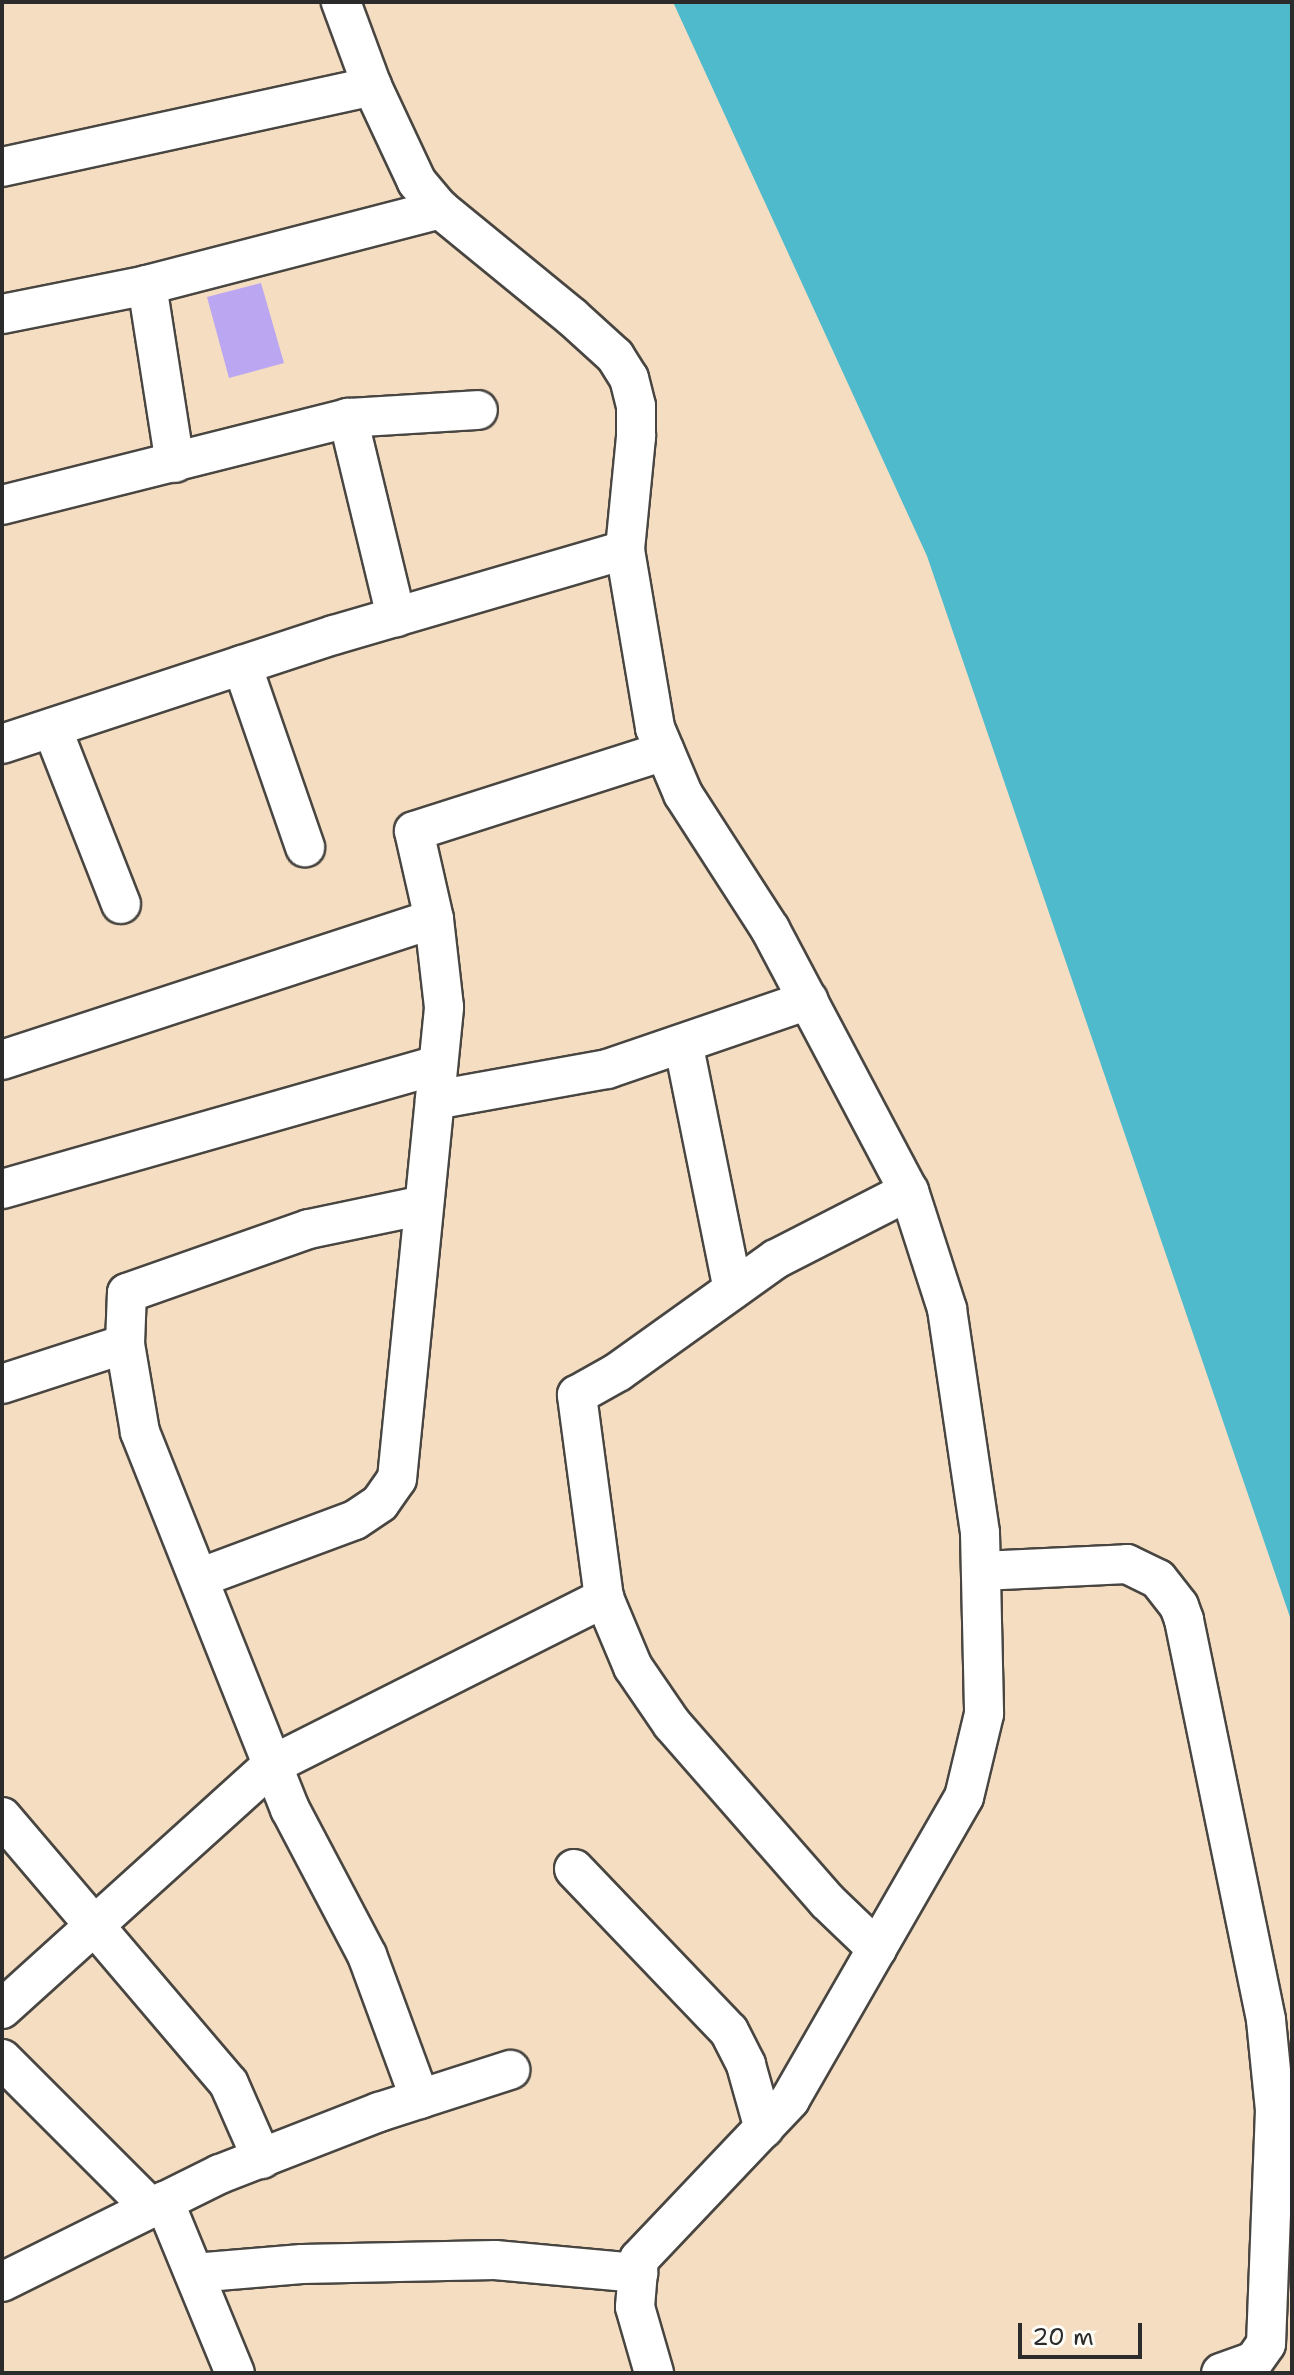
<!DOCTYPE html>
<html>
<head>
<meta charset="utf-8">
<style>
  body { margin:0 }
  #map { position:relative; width:1294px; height:2375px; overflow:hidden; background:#f4ddc1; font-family:"Shantell Sans",sans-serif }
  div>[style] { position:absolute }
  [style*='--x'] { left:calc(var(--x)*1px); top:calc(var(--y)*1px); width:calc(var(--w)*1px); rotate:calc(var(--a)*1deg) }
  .water>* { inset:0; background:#4fbacb }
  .building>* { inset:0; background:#bba7f1 }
  .roads { filter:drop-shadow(2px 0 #494642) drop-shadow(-2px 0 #494642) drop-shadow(0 2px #494642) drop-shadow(0 -2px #494642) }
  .minor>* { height:38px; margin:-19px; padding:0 19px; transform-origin:19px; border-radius:19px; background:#fff }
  span { translate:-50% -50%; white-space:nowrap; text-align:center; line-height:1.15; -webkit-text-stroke:6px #fdfcf7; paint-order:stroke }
  .frame { position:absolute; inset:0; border:4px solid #2b2b2b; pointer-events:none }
  .scale { position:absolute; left:1018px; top:2323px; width:124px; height:36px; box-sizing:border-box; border:4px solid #2b2b2b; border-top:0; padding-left:10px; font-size:24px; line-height:28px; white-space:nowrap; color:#2b2b2b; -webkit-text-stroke:6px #fdfcf7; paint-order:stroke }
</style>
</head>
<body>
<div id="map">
  <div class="water">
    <div style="clip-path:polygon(673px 2px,1292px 2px,1292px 1623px,927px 556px)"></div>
  </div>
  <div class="building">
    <div style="clip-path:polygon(261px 283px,284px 363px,229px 378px,207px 297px)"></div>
  </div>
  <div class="roads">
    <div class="minor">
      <div style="--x:372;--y:86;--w:106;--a:64.9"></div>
      <div style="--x:417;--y:182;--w:35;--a:50"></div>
      <div style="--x:440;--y:209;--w:171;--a:39.3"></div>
      <div style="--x:572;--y:317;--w:58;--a:42.2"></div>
      <div style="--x:615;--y:356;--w:26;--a:58"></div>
      <div style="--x:629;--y:378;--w:29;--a:76"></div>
      <div style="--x:636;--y:406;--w:31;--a:90"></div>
      <div style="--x:636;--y:437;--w:114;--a:95.6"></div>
      <div style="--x:2;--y:167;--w:379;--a:-12.3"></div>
      <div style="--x:372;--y:86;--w:90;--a:-110.3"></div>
      <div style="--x:147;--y:285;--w:180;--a:81.1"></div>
      <div style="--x:2;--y:314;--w:148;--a:-11.3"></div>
      <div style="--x:147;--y:285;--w:303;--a:-14.5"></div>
      <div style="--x:348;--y:418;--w:205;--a:76.4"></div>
      <div style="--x:2;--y:505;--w:357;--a:-14.1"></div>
      <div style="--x:348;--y:418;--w:130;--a:-3.5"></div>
      <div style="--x:242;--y:665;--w:193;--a:70.9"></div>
      <div style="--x:52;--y:728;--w:189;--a:68.6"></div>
      <div style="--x:2;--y:744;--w:349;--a:-18.2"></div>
      <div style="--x:334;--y:635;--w:303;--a:-16.3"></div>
      <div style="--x:625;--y:550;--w:181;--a:80.4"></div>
      <div style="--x:655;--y:728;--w:72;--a:67"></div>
      <div style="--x:683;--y:794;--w:161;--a:57.2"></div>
      <div style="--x:770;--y:929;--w:297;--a:62.1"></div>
      <div style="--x:909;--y:1191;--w:124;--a:72.1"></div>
      <div style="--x:947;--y:1309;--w:226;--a:81.6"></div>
      <div style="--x:980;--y:1533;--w:181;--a:88.7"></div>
      <div style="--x:984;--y:1714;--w:85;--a:103.5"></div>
      <div style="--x:964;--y:1797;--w:349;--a:119.9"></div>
      <div style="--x:790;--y:2100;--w:219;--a:133.5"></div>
      <div style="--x:639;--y:2259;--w:48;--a:94.8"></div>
      <div style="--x:635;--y:2307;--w:69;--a:73.9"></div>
      <div style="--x:684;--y:1047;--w:247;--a:78.6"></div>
      <div style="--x:2;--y:1060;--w:454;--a:-18.1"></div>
      <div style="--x:435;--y:1100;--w:175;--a:-10.2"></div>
      <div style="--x:607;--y:1069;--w:213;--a:-18.9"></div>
      <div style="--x:2;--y:1189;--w:453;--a:-15.9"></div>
      <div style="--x:2;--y:1384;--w:129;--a:-18"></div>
      <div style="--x:981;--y:1571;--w:146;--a:-2.7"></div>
      <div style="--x:1127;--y:1564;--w:34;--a:26"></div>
      <div style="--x:1158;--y:1579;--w:34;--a:52"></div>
      <div style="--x:1179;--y:1606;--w:15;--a:70"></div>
      <div style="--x:1184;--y:1620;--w:408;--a:78.4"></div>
      <div style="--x:1266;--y:2020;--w:90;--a:84.3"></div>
      <div style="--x:1275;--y:2110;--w:234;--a:92.2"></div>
      <div style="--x:1266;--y:2344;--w:21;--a:125"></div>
      <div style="--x:1254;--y:2361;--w:35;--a:160"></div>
      <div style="--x:199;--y:1578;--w:166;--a:-20.4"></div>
      <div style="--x:355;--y:1520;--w:30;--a:-34"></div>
      <div style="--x:380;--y:1503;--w:29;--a:-55"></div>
      <div style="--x:397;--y:1479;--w:474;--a:-84.3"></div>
      <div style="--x:444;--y:1007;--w:89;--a:-96.5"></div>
      <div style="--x:434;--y:919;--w:90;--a:-102.8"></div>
      <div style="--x:414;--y:831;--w:263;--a:-17.7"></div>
      <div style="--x:2;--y:1817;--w:350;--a:49.6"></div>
      <div style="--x:229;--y:2084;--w:82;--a:66.3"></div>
      <div style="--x:574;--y:1869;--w:224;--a:46.3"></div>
      <div style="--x:729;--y:2031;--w:38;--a:63"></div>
      <div style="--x:746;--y:2065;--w:66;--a:74.3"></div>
      <div style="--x:877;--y:1949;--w:69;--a:-136.2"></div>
      <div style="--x:827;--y:1901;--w:235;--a:-131.2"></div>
      <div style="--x:672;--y:1724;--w:69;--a:-124.4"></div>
      <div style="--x:633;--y:1667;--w:75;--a:-112.8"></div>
      <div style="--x:604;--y:1598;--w:205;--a:-97.6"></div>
      <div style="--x:577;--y:1395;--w:47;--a:-29.3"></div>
      <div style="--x:618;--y:1372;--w:194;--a:-35.6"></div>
      <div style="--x:776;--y:1259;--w:149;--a:-27.1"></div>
      <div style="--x:2;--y:2009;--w:364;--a:-42.1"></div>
      <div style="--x:272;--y:1765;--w:372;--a:-26.7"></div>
      <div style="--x:2;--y:2059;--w:209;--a:45"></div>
      <div style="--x:420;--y:2099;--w:153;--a:-110.2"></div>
      <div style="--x:367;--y:1955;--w:165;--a:-117.8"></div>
      <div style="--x:290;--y:1809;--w:406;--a:-111.7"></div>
      <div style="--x:140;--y:1432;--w:89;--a:-99.7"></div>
      <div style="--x:125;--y:1344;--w:51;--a:-87.8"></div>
      <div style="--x:127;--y:1293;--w:193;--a:-19.4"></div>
      <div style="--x:309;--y:1229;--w:117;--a:-11.8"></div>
      <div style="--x:164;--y:2201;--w:186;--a:67.6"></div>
      <div style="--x:194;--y:2273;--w:108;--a:-4.8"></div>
      <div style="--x:302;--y:2264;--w:193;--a:-1.2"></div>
      <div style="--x:495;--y:2260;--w:144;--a:5.2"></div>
      <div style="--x:2;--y:2282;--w:243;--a:-26.4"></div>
      <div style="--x:220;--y:2174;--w:171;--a:-21.3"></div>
      <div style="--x:379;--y:2112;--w:138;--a:-17.8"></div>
    </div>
  </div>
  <div class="frame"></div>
  <div class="scale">20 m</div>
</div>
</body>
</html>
